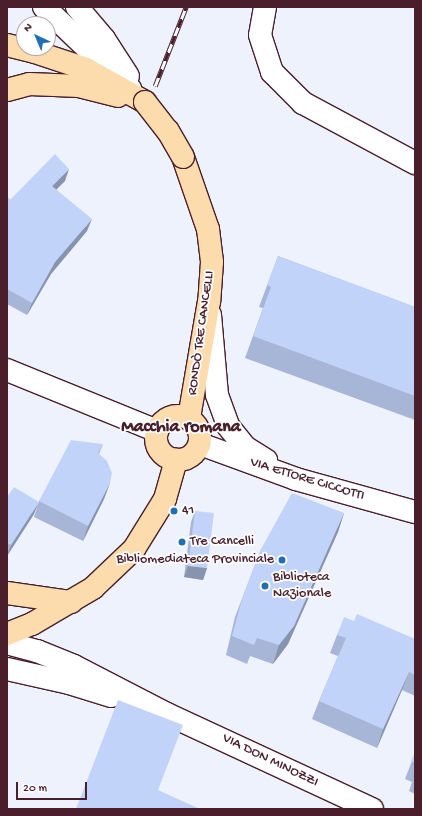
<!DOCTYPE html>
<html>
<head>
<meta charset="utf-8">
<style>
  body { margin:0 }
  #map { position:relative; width:422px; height:816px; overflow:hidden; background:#edf2fd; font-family:"Gochi Hand",sans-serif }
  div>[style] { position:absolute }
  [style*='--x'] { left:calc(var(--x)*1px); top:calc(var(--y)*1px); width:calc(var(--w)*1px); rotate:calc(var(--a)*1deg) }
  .roads { filter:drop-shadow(1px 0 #4a1f2b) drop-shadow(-1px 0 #4a1f2b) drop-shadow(0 1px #4a1f2b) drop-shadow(0 -1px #4a1f2b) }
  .secondary>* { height:22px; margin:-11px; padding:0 11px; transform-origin:11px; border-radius:11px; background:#fff }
  .primary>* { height:22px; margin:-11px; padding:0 11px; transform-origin:11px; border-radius:11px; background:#fcdcac }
  .primary>.ring { margin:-11px; padding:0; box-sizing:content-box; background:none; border:22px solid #fcdcac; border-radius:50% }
  .rail>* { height:4.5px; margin-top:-2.25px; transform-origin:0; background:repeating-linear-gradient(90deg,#fff 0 9px,#4a1f2b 0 18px); box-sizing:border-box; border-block:1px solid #4a1f2b }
  .bridges { filter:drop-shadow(1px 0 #4a1f2b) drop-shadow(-1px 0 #4a1f2b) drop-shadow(0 1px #4a1f2b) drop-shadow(0 -1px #4a1f2b) }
  .primary-bridge>* { height:22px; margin:-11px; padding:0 11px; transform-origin:11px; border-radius:11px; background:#fcdcac }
  .wall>* { inset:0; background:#a7b5d6 }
  .shaded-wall>* { inset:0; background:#8894ae }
  .building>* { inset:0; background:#c2d3f9 }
  .dots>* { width:11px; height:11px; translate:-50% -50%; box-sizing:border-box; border:2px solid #fff; border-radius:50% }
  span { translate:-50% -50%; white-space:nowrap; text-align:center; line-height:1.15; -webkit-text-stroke:3.5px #fff; paint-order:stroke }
  .street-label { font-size:14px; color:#4a1f2b }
  .poi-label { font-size:14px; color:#4a1f2b }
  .left { translate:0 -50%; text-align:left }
  .right { translate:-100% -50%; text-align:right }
  .district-label { font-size:18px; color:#4a1f2b; font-weight:700 }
  .frame { position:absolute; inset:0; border:8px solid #4a1f2b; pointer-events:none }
  .north { position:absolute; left:16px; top:16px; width:40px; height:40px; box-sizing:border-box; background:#fff; border:1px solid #b7a5aa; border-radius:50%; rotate:316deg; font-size:11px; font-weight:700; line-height:16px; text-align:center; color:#4a1f2b }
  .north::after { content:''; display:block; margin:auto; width:14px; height:18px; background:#1f6fb2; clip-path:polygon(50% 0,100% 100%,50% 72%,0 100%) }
  .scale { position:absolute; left:16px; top:782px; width:71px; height:18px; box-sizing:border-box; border:2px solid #4a1f2b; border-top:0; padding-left:5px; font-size:12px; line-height:14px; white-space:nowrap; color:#4a1f2b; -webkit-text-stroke:3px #fff; paint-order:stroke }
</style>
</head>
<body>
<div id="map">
  <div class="roads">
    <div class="secondary">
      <div style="--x:44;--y:7;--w:119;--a:43.6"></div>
      <div style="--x:77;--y:7;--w:42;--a:49.8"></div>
      <div style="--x:104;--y:39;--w:44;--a:57"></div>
      <div style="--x:265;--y:7;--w:28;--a:100"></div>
      <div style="--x:260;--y:35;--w:39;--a:72"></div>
      <div style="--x:272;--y:72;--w:44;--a:45"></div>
      <div style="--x:303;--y:103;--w:127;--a:28.2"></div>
      <div style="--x:210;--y:315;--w:80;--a:85"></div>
      <div style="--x:217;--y:395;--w:33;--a:70"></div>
      <div style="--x:228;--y:426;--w:27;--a:51"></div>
      <div style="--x:245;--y:447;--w:25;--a:32"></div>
      <div style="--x:7;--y:370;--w:162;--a:22.1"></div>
      <div style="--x:200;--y:444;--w:102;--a:20"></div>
      <div style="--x:296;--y:479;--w:123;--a:15.5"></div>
      <div style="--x:7;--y:643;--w:31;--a:15"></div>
      <div style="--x:37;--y:651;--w:40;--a:22"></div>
      <div style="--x:74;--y:666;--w:105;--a:27.3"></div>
      <div style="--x:167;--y:714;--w:226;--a:24.9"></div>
      <div style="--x:7;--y:669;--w:64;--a:12.7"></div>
      <div style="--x:69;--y:683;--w:44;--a:17.2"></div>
    </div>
    <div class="primary">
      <div style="--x:7;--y:45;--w:29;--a:14"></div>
      <div style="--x:35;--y:52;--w:54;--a:18.4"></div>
      <div style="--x:86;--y:69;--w:68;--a:29.2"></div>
      <div style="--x:7;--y:90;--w:23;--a:-15"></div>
      <div style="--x:29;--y:84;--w:50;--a:2.3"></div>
      <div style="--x:79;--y:86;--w:40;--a:14.4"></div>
      <div style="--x:183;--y:157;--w:76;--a:70.9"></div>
      <div style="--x:208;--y:229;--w:33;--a:83"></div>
      <div style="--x:212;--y:262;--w:39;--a:94"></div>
      <div style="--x:209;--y:301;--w:119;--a:99.7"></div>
      <div class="ring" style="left:156px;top:416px;width:22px;height:22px"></div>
      <div style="--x:7;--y:593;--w:65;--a:8"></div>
      <div style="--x:7;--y:634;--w:27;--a:-22"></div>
      <div style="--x:32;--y:624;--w:71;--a:-30.5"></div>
      <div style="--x:93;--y:588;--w:57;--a:-43.6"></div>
      <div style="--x:134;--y:549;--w:59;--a:-58.2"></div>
      <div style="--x:165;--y:499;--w:41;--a:-74.2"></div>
    </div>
  </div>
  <div class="rail">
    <div style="--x:155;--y:86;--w:85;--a:-68.6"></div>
  </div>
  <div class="bridges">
    <div class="primary-bridge">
      <div style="--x:145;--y:102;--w:37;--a:52"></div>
      <div style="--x:168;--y:131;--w:30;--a:60"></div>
    </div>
  </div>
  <div class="wall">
    <div style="clip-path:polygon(65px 181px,56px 189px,87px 231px,51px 274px,27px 315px,7px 304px,7px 197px,10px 200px)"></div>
    <div style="clip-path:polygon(278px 256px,415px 307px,415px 420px,245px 358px,263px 308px,259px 307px)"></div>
    <div style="clip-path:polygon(103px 444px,99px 454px,110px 483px,104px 499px,83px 541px,34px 517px,39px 501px)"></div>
    <div style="clip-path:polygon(7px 497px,34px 514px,7px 556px)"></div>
    <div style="clip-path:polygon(195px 511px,207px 568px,203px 580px,184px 577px,191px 522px)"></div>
    <div style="clip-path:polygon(344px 513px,338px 532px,288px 644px,273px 664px,250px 656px,247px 664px,226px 655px,235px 617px,261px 549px)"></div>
    <div style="clip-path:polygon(354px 621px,415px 639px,415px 696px,402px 690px,377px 748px,312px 719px,319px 701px,338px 656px,330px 653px,337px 635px)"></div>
    <div style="clip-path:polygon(415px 753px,415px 794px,409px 791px,412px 782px,405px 779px)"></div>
  </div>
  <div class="shaded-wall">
    <div style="clip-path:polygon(69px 169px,65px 181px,48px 198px,52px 186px)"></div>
    <div style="clip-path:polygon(92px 219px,87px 231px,51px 274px,27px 315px,32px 303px,55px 262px)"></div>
    <div style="clip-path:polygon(110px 483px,104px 499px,83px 541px,88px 526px)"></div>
    <div style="clip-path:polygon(39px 502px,34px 514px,7px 556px,11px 545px)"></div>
    <div style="clip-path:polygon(344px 513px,338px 532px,288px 644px,273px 664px,279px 645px)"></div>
    <div style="clip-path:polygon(188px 566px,207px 568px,203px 580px,184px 577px)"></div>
    <div style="clip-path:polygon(409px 672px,402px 690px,377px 748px,383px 729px)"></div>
  </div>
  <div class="building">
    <div style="clip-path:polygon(55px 154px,69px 169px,52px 186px,92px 219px,55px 262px,32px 303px,7px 289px,7px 197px,10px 200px)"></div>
    <div style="clip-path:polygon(278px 256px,415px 307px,415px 396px,253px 336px,271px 287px,267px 285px)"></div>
    <div style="clip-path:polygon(71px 440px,103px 444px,98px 453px,107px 461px,112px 473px,110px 483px,88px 526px,39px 501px)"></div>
    <div style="clip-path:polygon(14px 487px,39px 502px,11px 545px,7px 543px,7px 497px)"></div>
    <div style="clip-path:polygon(292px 493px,344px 513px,294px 626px,279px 645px,257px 638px,254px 645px,232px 636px,242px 599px,261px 549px)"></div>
    <div style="clip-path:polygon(195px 511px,214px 513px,207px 568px,188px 566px)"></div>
    <div style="clip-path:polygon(357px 614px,415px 639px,415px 675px,409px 672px,383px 729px,319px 701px,346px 638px,337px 635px,344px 617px,354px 621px)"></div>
    <div style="clip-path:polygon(118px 700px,183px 725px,158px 790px,200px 809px,76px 809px)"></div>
    <div style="clip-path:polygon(415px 753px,415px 763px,411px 761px)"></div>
  </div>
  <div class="dots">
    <div style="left:174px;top:511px;background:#1f6fb2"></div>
    <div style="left:182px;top:542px;background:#1f6fb2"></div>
    <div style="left:282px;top:560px;background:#1f6fb2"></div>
    <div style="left:265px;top:586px;background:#1f6fb2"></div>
  </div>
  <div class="street-label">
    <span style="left:202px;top:333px;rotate:-82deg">RONDÒ TRE CANCELLI</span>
    <span style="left:307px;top:480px;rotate:17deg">VIA ETTORE CICCOTTI</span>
    <span style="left:270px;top:761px;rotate:26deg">VIA DON MINOZZI</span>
  </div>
  <div class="poi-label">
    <span class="left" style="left:182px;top:511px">41</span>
    <span class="left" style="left:190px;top:542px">Tre Cancelli</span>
    <span class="right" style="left:274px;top:560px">Bibliomediateca Provinciale</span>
    <span class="left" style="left:273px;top:586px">Biblioteca<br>Nazionale</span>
  </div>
  <div class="district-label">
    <span style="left:181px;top:428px">Macchia romana</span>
  </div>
  <div class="frame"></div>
  <div class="north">N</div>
  <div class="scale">20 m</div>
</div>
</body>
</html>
